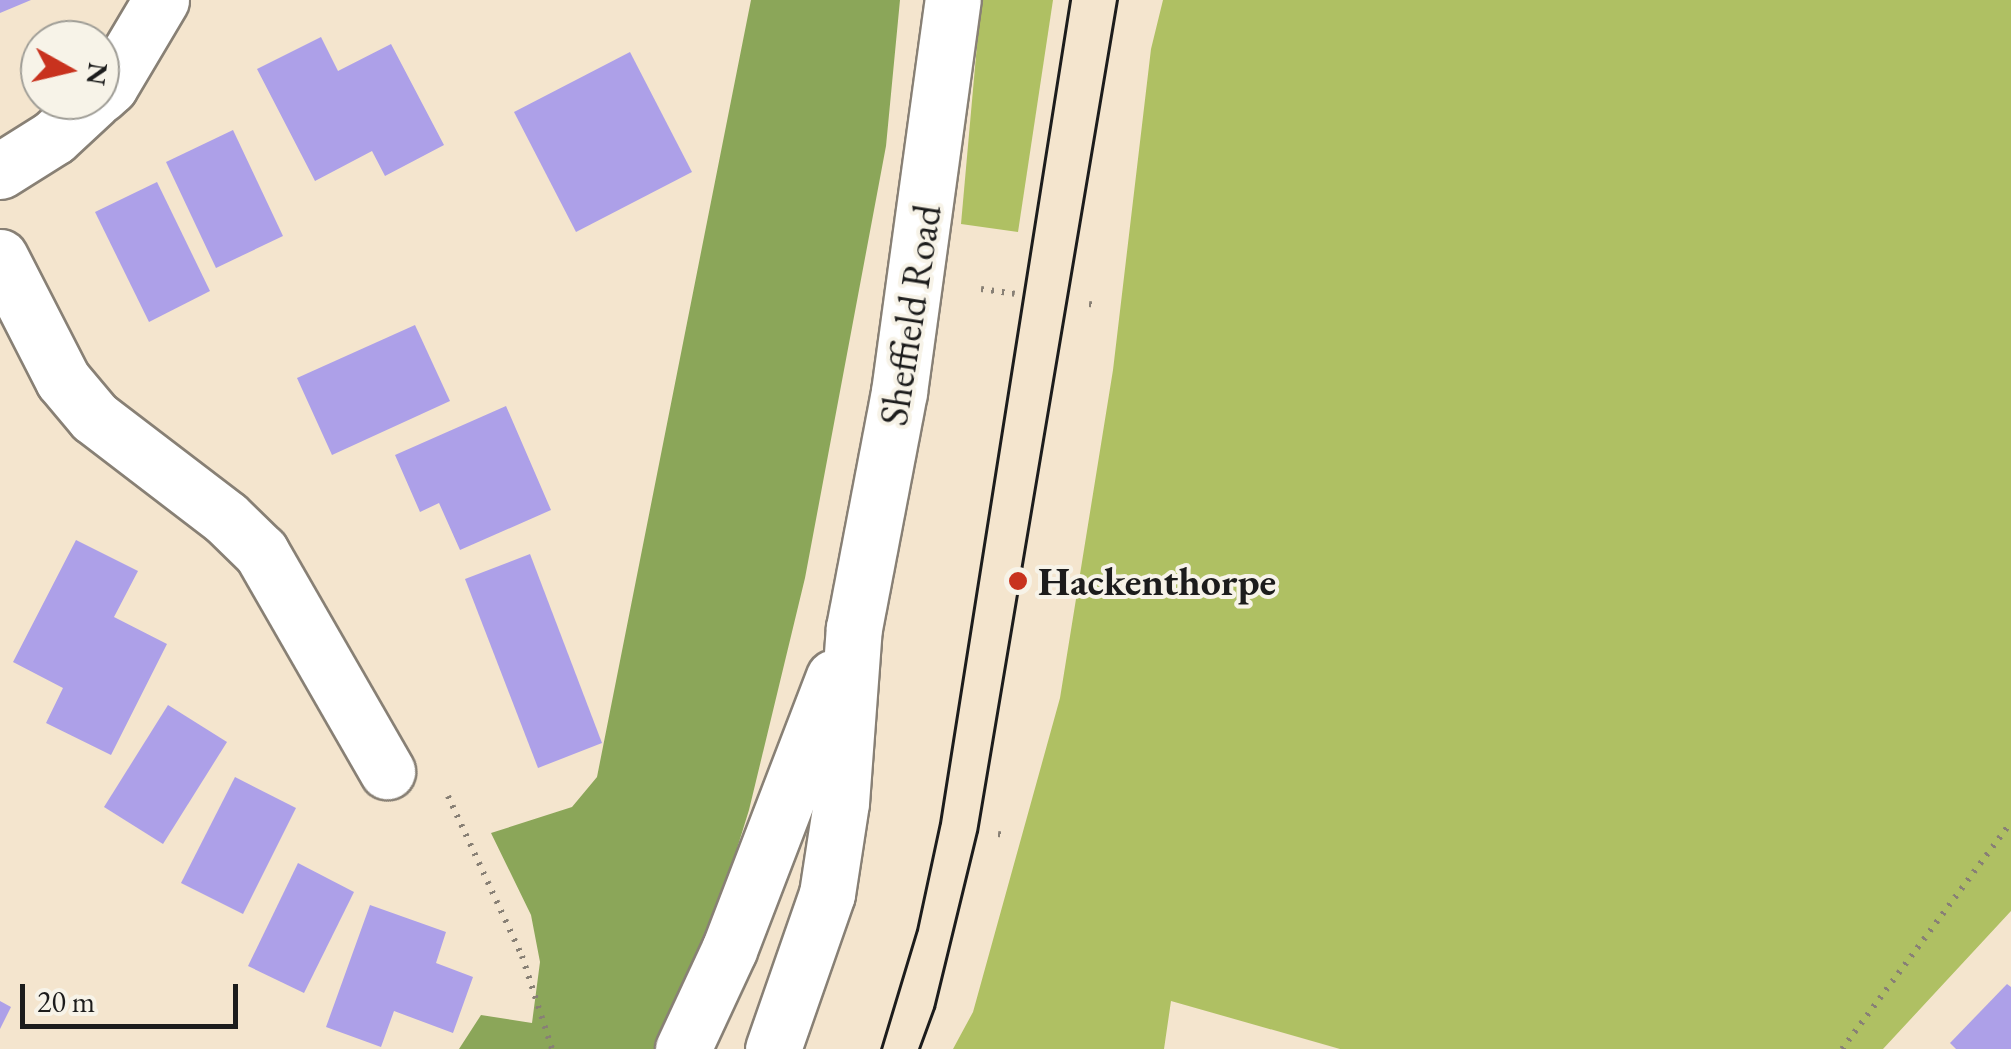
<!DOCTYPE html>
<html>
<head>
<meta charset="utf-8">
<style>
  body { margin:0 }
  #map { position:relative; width:2011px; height:1049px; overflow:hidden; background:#f4e5ce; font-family:"EB Garamond",serif }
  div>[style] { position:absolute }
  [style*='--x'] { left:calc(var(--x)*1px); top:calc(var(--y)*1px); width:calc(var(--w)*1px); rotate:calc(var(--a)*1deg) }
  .green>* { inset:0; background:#afc063 }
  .forest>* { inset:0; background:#8ba659 }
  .building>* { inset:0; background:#ada0e8 }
  .path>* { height:6px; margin-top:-3px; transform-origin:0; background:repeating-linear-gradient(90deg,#888075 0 2.5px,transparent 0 10.5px) }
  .roads { filter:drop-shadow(2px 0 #888075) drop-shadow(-2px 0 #888075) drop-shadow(0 2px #888075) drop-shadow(0 -2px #888075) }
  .minor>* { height:55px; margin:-27.5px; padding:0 27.5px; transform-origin:27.5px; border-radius:27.5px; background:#fff }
  .tram>* { height:2.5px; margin:-1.25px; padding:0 1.25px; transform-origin:1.25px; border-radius:1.25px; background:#1c1c1c }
  .dots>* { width:28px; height:28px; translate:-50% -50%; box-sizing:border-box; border:5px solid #f7f3e8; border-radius:50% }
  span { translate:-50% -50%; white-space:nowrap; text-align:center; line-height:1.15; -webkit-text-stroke:8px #f7f3e8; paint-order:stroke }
  .street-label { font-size:40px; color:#1c1c1c }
  .poi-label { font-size:40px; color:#1c1c1c; font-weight:700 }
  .left { translate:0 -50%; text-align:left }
  .north { position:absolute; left:20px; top:20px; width:100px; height:100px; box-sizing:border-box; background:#f7f3e8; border:2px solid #9f9d96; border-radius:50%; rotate:98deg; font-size:28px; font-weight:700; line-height:40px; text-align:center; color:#1c1c1c }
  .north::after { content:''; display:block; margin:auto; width:35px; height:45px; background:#c8321e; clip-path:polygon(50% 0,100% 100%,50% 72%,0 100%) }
  .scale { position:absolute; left:20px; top:984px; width:218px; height:45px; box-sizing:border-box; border:5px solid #1c1c1c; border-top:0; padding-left:12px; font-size:30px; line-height:35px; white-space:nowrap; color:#1c1c1c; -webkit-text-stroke:8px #f7f3e8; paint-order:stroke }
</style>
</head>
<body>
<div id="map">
  <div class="green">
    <div style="clip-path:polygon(981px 0,1053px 0,1018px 232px,961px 224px)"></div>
    <div style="clip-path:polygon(1163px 0,2011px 0,2011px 911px,1883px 1049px,1340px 1049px,1171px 1001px,1164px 1049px,953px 1049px,973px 1012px,1060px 698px,1113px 370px,1151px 49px)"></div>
  </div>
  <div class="forest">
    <div style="clip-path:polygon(751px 0,900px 0,886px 146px,805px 578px,749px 810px,703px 958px,660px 1049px,459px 1049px,481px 1015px,532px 1023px,540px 962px,531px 915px,491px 833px,572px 807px,597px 777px)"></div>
  </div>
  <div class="building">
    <div style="clip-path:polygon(0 0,31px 0,0 13px)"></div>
    <div style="clip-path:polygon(321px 37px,338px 71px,391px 44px,444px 145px,385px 176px,372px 151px,315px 181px,257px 69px)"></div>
    <div style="clip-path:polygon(630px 52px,692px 172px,576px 232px,514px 112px)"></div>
    <div style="clip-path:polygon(233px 130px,283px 236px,216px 268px,166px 162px)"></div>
    <div style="clip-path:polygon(157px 182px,210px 291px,149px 322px,95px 212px)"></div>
    <div style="clip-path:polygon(415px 325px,450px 401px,332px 455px,297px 378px)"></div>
    <div style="clip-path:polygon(506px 406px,551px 510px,460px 550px,439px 503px,420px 512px,395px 455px)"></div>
    <div style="clip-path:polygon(76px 540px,138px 571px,114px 617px,167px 644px,111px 755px,46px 723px,63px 688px,13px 662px)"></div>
    <div style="clip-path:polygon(530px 554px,602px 743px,538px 768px,465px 579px)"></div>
    <div style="clip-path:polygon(168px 705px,227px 742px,163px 844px,104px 807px)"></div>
    <div style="clip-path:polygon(235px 777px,296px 808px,243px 914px,181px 883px)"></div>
    <div style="clip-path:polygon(298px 863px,354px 892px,304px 993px,248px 966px)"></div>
    <div style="clip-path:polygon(370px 905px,446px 932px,436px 963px,473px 977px,453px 1033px,394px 1011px,381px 1047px,326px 1027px)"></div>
    <div style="clip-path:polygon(2007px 984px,2011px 987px,2011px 1049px,1956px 1049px,1950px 1043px)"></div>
    <div style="clip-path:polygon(0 1001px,11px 1007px,0 1029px)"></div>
  </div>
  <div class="path">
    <div style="--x:981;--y:289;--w:34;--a:8"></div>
    <div style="--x:1089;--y:304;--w:7;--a:8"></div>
    <div style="--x:448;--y:796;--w:176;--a:65.2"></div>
    <div style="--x:522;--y:956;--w:98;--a:72.1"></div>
    <div style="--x:998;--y:834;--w:7;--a:8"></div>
    <div style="--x:1842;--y:1049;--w:283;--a:-53.3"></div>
  </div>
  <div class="roads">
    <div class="minor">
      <div style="--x:100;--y:95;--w:13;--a:-42"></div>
      <div style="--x:110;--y:86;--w:100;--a:-59.3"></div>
      <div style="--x:0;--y:171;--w:64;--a:-32.2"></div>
      <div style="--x:54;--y:137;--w:54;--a:-42.8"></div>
      <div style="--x:0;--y:257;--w:138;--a:62.9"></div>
      <div style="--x:63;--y:380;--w:48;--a:50"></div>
      <div style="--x:94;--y:417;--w:166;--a:37.4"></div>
      <div style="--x:226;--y:518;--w:49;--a:44.2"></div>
      <div style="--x:261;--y:552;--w:253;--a:60.1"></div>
      <div style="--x:683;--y:1049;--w:109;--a:-65.1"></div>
      <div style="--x:729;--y:950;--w:292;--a:-69"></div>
      <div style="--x:773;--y:1049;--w:164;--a:-70.8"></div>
      <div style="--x:827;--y:894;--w:92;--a:-81.3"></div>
      <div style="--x:841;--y:803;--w:175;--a:-85.8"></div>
      <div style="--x:854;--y:628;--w:240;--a:-79.2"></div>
      <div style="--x:899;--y:392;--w:396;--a:-82.2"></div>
    </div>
  </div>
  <div class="tram">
    <div style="--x:881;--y:1049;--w:124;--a:-73.2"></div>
    <div style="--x:917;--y:930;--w:109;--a:-77.9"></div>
    <div style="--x:940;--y:823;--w:833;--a:-81.02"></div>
    <div style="--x:919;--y:1049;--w:44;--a:-69.9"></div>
    <div style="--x:934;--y:1008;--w:181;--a:-76.3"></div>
    <div style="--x:977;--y:832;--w:844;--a:-80.45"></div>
  </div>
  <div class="dots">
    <div style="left:1018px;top:581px;background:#c8321e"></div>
  </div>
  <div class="street-label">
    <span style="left:910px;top:315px;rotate:-81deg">Sheffield Road</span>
  </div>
  <div class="poi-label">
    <span class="left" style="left:1038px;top:581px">Hackenthorpe</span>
  </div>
  <div class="north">N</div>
  <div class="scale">20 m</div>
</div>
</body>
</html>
